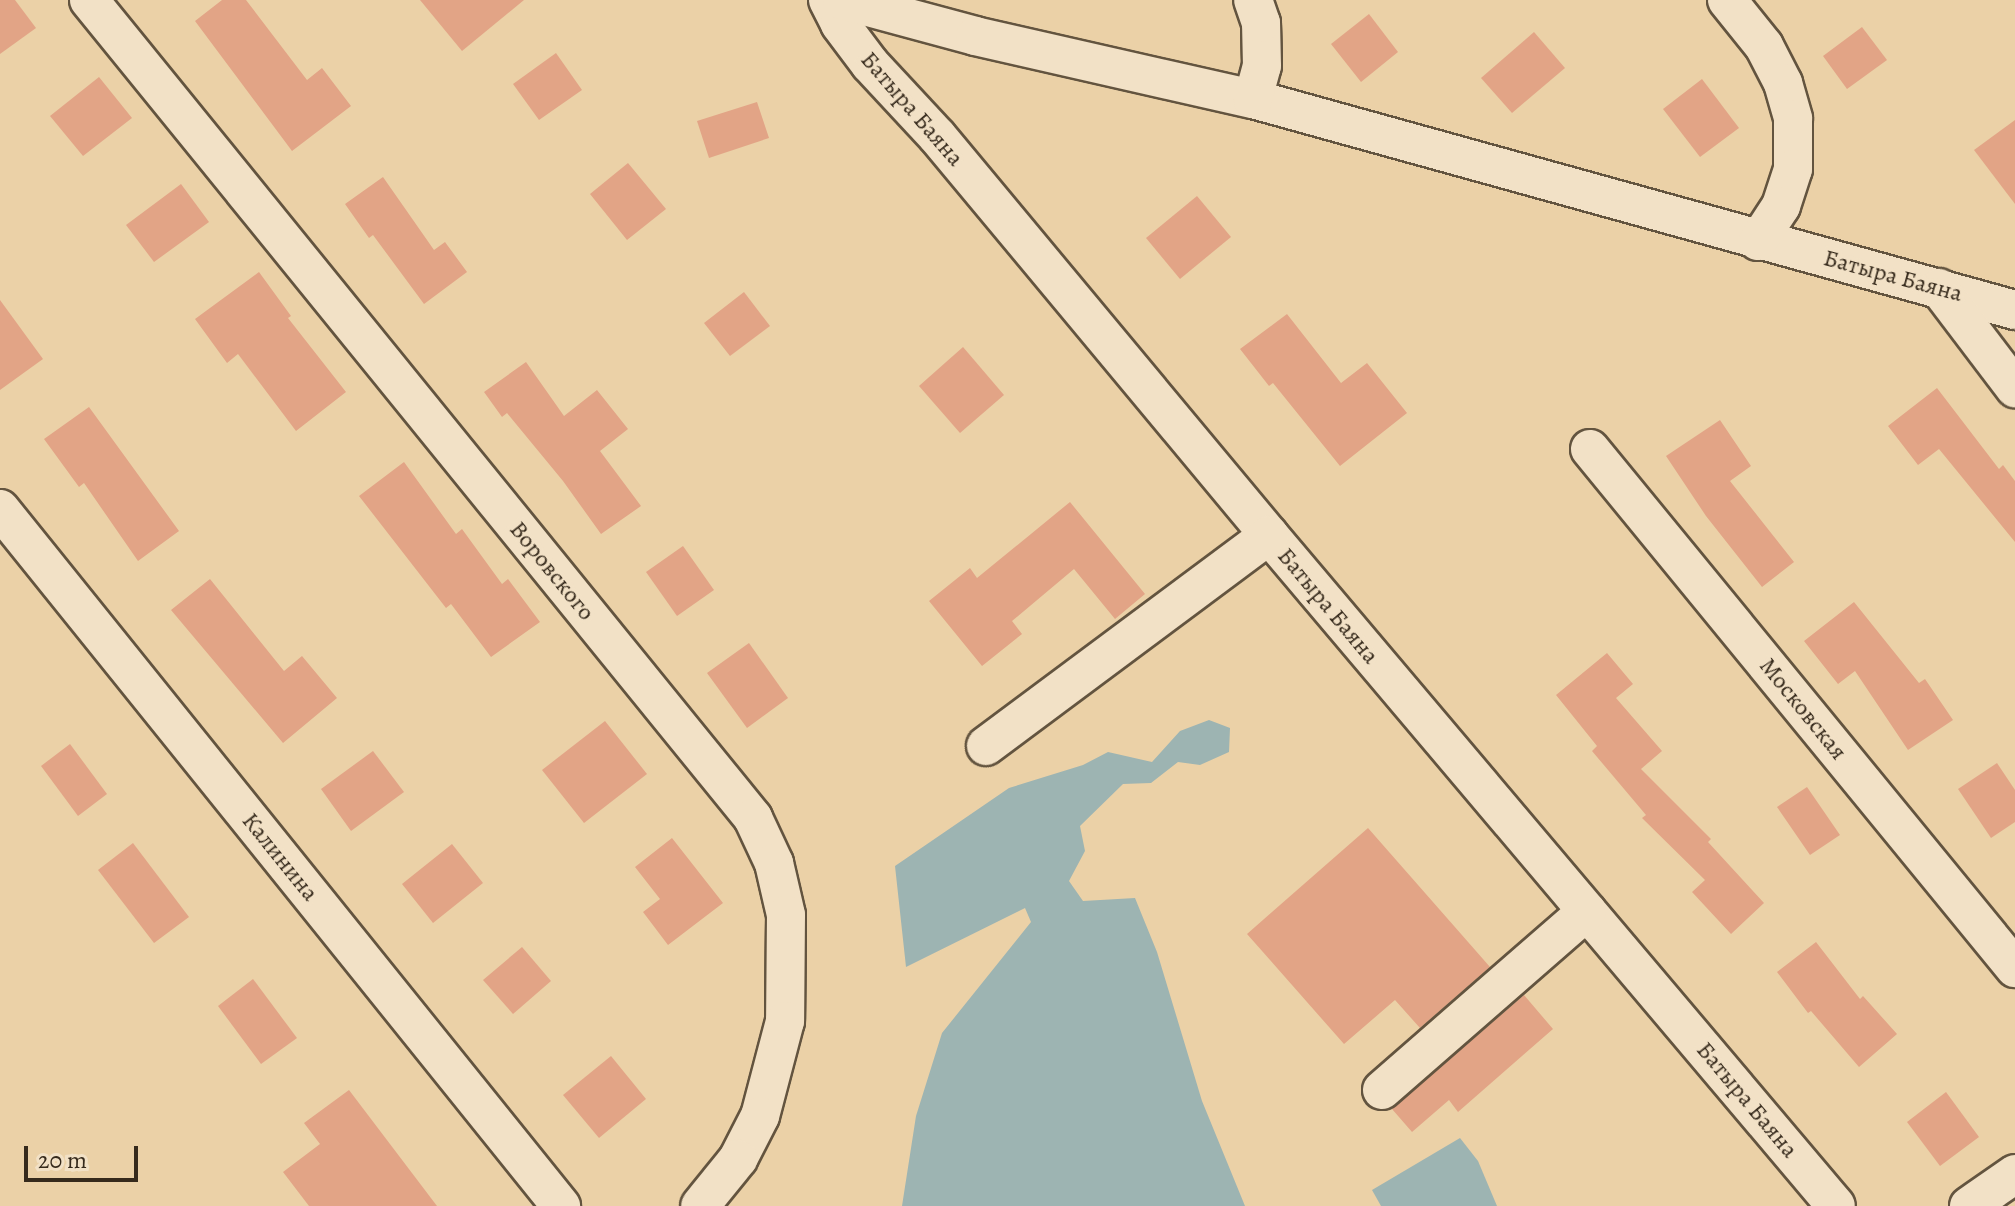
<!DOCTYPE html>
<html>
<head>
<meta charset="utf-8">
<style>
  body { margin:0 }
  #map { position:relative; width:2015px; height:1206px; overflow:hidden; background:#ebd1a7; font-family:Alegreya,serif }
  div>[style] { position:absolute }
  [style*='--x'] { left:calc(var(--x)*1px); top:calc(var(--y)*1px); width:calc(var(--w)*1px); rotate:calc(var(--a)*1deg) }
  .water>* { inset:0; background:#9db4b2 }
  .building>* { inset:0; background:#e2a486 }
  .roads { filter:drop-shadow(2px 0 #63543f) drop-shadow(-2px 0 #63543f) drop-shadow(0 2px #63543f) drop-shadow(0 -2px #63543f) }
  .minor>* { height:38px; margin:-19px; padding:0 19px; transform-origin:19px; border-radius:19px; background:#f2e1c6 }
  span { translate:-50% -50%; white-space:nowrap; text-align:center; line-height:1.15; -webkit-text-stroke:8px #f2e1c6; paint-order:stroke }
  .street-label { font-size:24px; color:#362a1c }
  .scale { position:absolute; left:24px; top:1146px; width:114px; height:36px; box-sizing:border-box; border:4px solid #362a1c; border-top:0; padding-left:10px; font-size:24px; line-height:28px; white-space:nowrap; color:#362a1c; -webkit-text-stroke:6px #f2e1c6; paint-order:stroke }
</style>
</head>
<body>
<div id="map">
  <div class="water">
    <div style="clip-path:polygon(1209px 720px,1230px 728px,1229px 752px,1200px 765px,1178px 762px,1151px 783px,1123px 784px,1080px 826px,1085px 851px,1069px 881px,1083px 901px,1135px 898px,1157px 952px,1202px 1101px,1245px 1206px,902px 1206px,916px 1116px,942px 1033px,1031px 922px,1025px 908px,906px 967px,895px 866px,1009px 788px,1083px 765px,1108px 752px,1152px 762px,1180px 731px)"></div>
    <div style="clip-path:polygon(1460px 1138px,1478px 1161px,1497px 1206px,1381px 1206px,1372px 1190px)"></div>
  </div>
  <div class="building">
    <div style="clip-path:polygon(0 0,15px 0,36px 28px,0 54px)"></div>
    <div style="clip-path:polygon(222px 0,246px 0,307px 80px,322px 68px,351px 106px,292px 151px,195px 21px)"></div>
    <div style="clip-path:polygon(420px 0,524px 0,462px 51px)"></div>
    <div style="clip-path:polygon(1369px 14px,1398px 52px,1361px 82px,1331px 44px)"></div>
    <div style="clip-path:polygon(1862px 27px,1887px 60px,1847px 89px,1823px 56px)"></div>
    <div style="clip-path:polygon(1534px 32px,1565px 68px,1512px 113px,1481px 78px)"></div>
    <div style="clip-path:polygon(556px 53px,582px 90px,539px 120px,513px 84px)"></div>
    <div style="clip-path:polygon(99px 77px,132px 118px,83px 156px,50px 116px)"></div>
    <div style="clip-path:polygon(1702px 79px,1739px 128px,1700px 157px,1663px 109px)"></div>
    <div style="clip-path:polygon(757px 102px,769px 138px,709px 158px,697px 121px)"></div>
    <div style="clip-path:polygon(2015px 120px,2015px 204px,1974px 150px)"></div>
    <div style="clip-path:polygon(628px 163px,666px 209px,627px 240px,590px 194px)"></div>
    <div style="clip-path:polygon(383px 177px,434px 250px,445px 242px,467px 272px,424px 304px,373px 235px,369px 238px,345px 204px)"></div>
    <div style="clip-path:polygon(181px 184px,209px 222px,154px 262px,126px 225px)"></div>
    <div style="clip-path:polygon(1197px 196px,1231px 237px,1180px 279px,1146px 238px)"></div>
    <div style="clip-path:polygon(259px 272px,291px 316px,288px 318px,346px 392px,296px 431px,238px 354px,227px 363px,195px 319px)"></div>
    <div style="clip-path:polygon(744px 292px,770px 326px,730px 356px,704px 323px)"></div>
    <div style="clip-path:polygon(0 300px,43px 359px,0 390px)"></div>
    <div style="clip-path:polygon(1287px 314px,1341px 383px,1367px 363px,1407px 413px,1340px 466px,1273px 383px,1269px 386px,1240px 349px)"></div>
    <div style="clip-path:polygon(963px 347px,1004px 395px,960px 433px,919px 386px)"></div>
    <div style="clip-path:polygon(526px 362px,564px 416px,597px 390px,628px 429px,600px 451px,641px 506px,601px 534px,563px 481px,507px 413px,502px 417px,484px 392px)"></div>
    <div style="clip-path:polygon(1937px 388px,1999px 469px,2003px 465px,2015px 481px,2015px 542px,1939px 449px,1918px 465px,1888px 426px)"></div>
    <div style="clip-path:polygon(89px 407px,179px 531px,138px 561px,84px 483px,79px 487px,44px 439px)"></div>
    <div style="clip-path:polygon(1720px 420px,1751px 466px,1730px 481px,1794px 562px,1762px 587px,1706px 516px,1666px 456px)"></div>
    <div style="clip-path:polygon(404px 462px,456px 534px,462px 529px,502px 584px,508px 579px,540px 622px,491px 657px,451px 604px,446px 608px,359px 496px)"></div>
    <div style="clip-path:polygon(1070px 502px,1145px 594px,1115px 619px,1074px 569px,1012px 621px,1022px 634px,982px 666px,929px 601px,970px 568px,977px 578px)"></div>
    <div style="clip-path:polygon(683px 546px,714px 590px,677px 616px,646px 572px)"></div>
    <div style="clip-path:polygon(210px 579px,284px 671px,302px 656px,337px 698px,283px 743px,171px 610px)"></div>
    <div style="clip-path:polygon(1854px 602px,1919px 683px,1925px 679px,1953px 720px,1908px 750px,1855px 671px,1838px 684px,1804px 641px)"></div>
    <div style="clip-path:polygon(749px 643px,788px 698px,747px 728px,707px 673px)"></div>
    <div style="clip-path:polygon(1607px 653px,1633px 684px,1616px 698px,1662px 751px,1641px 769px,1711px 839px,1708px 842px,1764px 903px,1731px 934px,1692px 892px,1705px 880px,1642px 818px,1646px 815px,1592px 751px,1597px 746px,1556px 695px)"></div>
    <div style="clip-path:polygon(605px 721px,647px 774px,584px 823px,542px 770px)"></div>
    <div style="clip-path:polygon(70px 744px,107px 794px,78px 816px,41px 766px)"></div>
    <div style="clip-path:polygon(373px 751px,404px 792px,351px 831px,321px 789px)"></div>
    <div style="clip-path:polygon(1997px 763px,2015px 790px,2015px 822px,1991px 838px,1958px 789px)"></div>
    <div style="clip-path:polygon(1807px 787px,1840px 835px,1810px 855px,1777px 807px)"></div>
    <div style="clip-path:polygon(1368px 828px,1490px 967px,1420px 1028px,1395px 1000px,1344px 1044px,1247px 934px)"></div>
    <div style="clip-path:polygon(672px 838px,723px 903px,668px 945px,643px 912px,660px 899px,635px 867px)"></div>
    <div style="clip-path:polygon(133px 843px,189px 917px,154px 943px,98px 870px)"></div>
    <div style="clip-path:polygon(452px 844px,483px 883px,433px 923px,402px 884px)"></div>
    <div style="clip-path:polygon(1816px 942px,1860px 999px,1863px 996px,1897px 1034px,1859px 1067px,1811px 1011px,1808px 1013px,1777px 972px)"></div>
    <div style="clip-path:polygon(522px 947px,551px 981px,513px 1014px,483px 980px)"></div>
    <div style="clip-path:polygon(253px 979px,297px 1038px,261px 1064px,218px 1006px)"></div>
    <div style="clip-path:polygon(1524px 995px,1553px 1029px,1458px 1112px,1449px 1100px,1412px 1132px,1392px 1109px)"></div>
    <div style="clip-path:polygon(611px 1056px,646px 1099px,599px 1138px,563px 1095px)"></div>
    <div style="clip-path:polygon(349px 1090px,437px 1206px,309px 1206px,283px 1172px,320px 1144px,304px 1123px)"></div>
    <div style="clip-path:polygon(1946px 1092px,1979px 1137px,1940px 1166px,1907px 1122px)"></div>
  </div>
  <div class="roads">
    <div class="minor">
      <div style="--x:89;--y:0;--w:1054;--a:50.93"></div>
      <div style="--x:753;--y:818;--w:50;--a:65"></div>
      <div style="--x:774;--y:863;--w:53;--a:77"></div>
      <div style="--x:786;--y:915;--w:106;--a:90.5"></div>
      <div style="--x:785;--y:1021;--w:98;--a:104.7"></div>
      <div style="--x:760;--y:1116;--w:48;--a:117.1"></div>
      <div style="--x:738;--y:1159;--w:60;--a:129"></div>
      <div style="--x:828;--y:0;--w:27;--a:63"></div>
      <div style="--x:840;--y:24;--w:50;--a:53.1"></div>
      <div style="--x:870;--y:64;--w:98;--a:47.1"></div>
      <div style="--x:937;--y:136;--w:519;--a:50.24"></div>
      <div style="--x:1269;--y:535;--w:878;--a:49.8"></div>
      <div style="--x:842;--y:0;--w:138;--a:15.1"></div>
      <div style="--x:975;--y:36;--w:285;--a:12.8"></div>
      <div style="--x:1253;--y:99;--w:791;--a:15.48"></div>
      <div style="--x:1727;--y:0;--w:59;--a:51.2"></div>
      <div style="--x:1764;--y:46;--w:42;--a:62.8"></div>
      <div style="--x:1783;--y:83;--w:37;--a:74"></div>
      <div style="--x:1793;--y:119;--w:50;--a:90"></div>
      <div style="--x:1793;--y:169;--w:39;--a:108"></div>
      <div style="--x:1781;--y:206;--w:42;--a:123.3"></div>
      <div style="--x:1253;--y:99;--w:34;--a:-75"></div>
      <div style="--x:1262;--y:66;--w:43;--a:-91.3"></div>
      <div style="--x:1261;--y:23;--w:24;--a:-109"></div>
      <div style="--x:1939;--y:288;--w:126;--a:52.8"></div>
      <div style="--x:1590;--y:449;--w:671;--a:50.69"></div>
      <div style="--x:0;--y:509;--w:895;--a:51.17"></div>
      <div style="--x:986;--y:746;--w:353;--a:-36.7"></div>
      <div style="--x:1382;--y:1090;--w:272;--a:-41.1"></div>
      <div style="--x:1969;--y:1206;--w:56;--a:-34.8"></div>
    </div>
  </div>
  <div class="street-label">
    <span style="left:912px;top:109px;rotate:49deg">Батыра Баяна</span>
    <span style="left:1893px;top:276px;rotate:15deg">Батыра Баяна</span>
    <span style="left:552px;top:571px;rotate:51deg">Воровского</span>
    <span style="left:1328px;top:606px;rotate:50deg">Батыра Баяна</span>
    <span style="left:1803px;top:709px;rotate:51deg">Московская</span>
    <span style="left:280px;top:857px;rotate:51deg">Калинина</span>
    <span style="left:1747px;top:1100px;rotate:50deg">Батыра Баяна</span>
  </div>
  <div class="scale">20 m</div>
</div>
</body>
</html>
